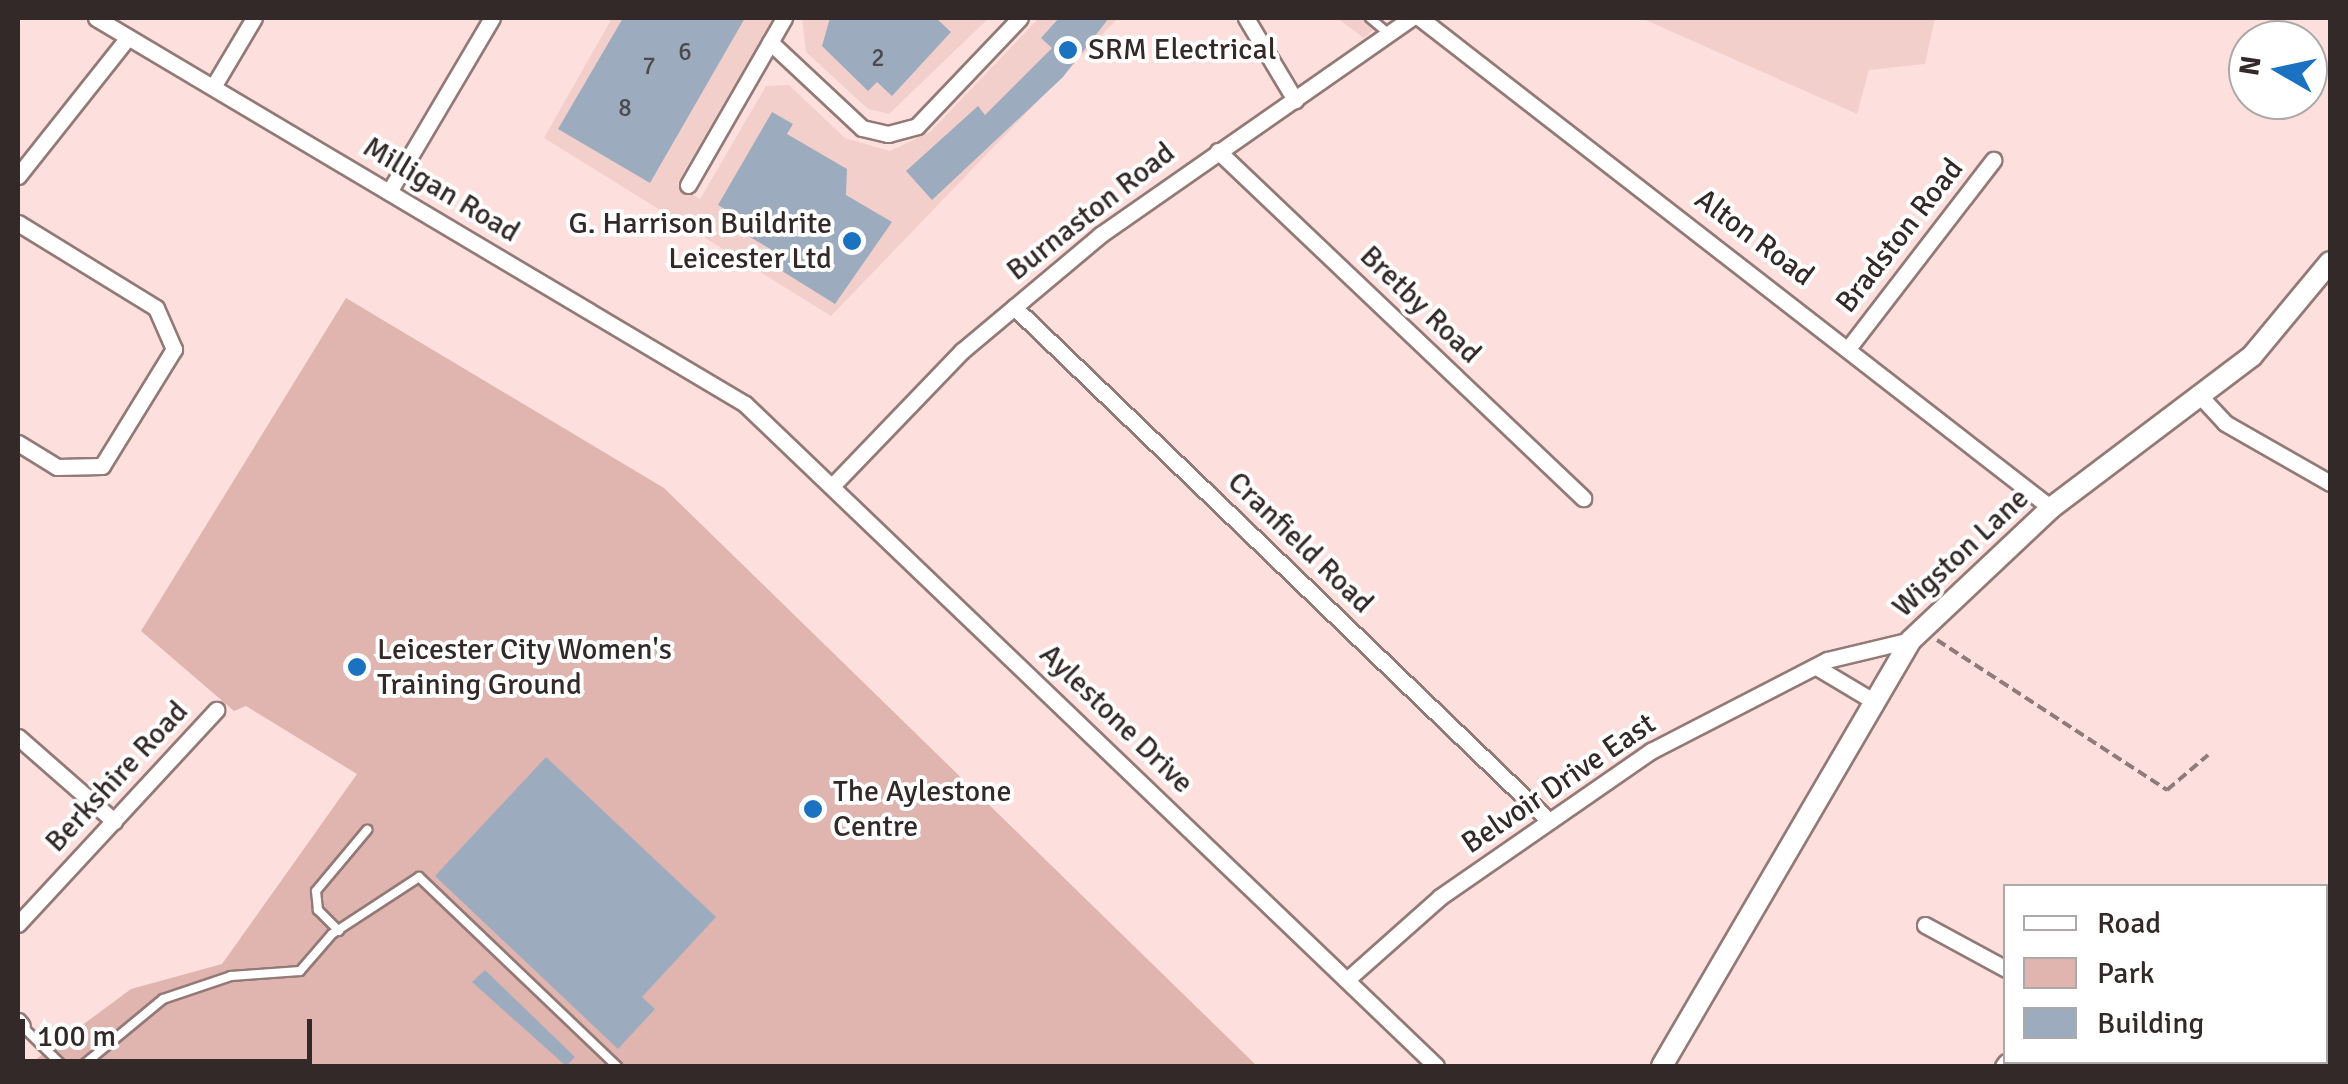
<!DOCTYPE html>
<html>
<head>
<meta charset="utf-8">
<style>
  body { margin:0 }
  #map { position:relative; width:2348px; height:1084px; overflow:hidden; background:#fde0dd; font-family:Signika,sans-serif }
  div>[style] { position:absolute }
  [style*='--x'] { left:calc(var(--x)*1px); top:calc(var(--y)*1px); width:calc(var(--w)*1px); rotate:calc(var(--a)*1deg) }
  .built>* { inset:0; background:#f3cfcc }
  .green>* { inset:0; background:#e0b5b0 }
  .building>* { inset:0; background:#9cacbe }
  .path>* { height:4px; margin-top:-2px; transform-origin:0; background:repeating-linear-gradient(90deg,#8f7c7a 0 10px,transparent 0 15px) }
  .roads { filter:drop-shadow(2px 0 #937a77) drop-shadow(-2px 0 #937a77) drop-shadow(0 2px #937a77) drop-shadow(0 -2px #937a77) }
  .service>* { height:8px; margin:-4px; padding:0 4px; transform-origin:4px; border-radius:4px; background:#fff }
  .minor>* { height:15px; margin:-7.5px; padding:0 7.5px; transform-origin:7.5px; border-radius:7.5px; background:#fff }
  .tertiary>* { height:20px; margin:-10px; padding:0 10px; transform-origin:10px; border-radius:10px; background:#fff }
  .dots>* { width:28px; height:28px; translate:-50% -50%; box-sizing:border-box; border:5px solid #fff; border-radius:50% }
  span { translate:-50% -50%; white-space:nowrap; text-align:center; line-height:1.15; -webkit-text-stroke:8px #fff; paint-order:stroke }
  .number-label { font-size:25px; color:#4d4a4e }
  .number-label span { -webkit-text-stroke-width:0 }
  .poi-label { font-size:30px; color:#332928 }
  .left { translate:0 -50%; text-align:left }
  .right { translate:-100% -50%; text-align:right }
  .street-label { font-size:30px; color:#332928 }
  .frame { position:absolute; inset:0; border:20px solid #332928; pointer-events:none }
  .legend { position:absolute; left:2003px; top:884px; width:325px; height:180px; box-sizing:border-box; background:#fff; border:2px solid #ada9a9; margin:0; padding:12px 18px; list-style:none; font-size:30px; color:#332928 }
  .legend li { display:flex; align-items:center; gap:20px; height:50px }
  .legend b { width:50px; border:2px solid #ada9a9 }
  .north { position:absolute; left:2228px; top:20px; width:100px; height:100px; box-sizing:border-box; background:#fff; border:2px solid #ada9a9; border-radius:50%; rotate:279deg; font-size:28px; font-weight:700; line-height:40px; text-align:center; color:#332928 }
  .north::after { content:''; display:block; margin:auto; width:35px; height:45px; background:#1a72c0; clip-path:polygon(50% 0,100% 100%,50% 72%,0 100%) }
  .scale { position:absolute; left:20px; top:1019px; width:292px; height:45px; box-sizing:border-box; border:5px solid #332928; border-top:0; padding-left:12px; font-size:30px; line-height:35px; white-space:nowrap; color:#332928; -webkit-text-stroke:8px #fff; paint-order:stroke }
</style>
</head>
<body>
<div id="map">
  <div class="built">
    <div style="clip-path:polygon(612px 18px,773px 18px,677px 184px,700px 199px,766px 86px,789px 85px,845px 138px,890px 151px,930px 132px,1039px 18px,1118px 18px,831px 316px,544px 138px)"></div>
    <div style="clip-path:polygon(802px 18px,989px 18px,889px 114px,868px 109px,806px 52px)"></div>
    <div style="clip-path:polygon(1337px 18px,1386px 18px,1364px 38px)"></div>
    <div style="clip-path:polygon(1641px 18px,1935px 18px,1925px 64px,1869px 70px,1857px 114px)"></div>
  </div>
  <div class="green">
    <div style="clip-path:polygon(346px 298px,664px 488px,1257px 1066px,27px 1066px,131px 989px,222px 964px,357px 774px,246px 706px,234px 711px,141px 631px)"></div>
  </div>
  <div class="building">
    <div style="clip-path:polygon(623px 18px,745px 18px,650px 183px,558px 129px)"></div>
    <div style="clip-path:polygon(830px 18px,936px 18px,951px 32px,892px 96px,877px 82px,868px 91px,822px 46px)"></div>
    <div style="clip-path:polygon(1059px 18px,1109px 18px,1063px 77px,932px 200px,906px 171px,978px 106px,985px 115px,1052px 48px,1041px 38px)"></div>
    <div style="clip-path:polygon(772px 112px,793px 124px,787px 134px,847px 169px,846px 195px,892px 222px,835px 304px,766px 261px,772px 250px,743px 233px,749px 223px,718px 205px)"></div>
    <div style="clip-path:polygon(546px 757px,716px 917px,642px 997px,655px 1009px,618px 1049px,435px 876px)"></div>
    <div style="clip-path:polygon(485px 970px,575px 1057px,566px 1066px,472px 982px)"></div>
  </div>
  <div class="path">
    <div style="--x:1937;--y:640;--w:275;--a:33.1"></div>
    <div style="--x:2167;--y:790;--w:54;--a:-40.5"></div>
  </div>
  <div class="roads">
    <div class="service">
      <div style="--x:1370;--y:18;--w:23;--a:40"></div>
      <div style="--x:339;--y:931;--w:30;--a:-135"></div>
      <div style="--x:318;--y:910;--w:19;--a:-96"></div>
      <div style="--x:316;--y:891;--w:80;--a:-50.1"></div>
      <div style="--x:22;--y:1026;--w:57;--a:44.3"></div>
      <div style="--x:82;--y:1066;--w:105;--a:-39.6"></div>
      <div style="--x:163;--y:999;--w:72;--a:-18.7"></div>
      <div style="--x:231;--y:976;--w:69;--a:-4.1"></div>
      <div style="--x:300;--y:971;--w:49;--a:-49.1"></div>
      <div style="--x:332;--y:934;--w:104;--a:-33.2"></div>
      <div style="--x:419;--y:877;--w:274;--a:43.7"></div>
    </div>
    <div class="minor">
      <div style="--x:96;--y:18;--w:755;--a:30.74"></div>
      <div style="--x:745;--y:404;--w:957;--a:43.77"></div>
      <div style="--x:1246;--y:18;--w:96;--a:59.1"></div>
      <div style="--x:1420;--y:18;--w:799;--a:37.83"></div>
      <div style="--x:770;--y:42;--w:126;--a:43.1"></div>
      <div style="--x:862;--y:128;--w:27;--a:13"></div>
      <div style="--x:888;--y:134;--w:30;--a:-15"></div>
      <div style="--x:917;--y:126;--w:149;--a:-46.4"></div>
      <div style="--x:213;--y:87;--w:80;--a:-59.3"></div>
      <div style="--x:1218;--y:151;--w:504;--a:43.55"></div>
      <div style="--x:18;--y:176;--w:177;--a:-51.6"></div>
      <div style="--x:688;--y:185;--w:193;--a:-60.1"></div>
      <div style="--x:389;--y:192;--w:202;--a:-59.4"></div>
      <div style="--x:18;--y:223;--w:162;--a:31.6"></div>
      <div style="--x:156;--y:308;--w:45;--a:66.3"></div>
      <div style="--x:174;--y:349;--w:137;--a:121.6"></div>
      <div style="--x:102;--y:466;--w:45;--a:178.7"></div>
      <div style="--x:57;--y:467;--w:46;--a:-148.4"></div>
      <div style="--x:1014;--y:307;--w:740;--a:43.85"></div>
      <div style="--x:1850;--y:346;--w:235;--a:-52.4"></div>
      <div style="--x:2201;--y:397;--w:35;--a:47"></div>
      <div style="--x:2225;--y:423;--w:121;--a:29.7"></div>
      <div style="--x:833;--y:485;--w:186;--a:-46.1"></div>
      <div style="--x:962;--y:351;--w:180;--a:-40"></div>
      <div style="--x:1100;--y:235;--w:379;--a:-34.9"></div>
      <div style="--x:1818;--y:668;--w:61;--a:30.8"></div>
      <div style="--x:18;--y:737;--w:128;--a:41.2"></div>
      <div style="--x:2326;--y:914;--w:10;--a:-66"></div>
      <div style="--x:18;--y:924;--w:292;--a:-47.2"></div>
      <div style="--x:1925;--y:925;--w:92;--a:28.5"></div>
      <div style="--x:1350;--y:977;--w:120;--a:-41.6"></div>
      <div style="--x:1440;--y:897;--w:257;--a:-34.7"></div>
      <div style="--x:1651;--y:751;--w:198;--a:-27.3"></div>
      <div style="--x:1827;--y:660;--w:86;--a:-13.4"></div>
      <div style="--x:18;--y:1021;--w:6;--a:51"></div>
      <div style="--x:2003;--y:1066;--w:5;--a:-53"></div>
      <div style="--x:2241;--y:1066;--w:5;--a:-53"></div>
    </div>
    <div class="tertiary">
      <div style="--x:1662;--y:1066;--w:493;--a:-59.7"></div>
      <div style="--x:1911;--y:640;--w:192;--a:-43.3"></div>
      <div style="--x:2051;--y:508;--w:252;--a:-37.1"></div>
      <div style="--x:2252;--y:356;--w:122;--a:-50.3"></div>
    </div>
  </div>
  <div class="dots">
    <div style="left:1068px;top:50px;background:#1a72c0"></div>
    <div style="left:852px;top:241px;background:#1a72c0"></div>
    <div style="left:357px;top:667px;background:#1a72c0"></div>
    <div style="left:813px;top:809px;background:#1a72c0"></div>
  </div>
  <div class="number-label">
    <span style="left:685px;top:52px">6</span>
    <span style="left:878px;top:58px">2</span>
    <span style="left:649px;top:66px">7</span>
    <span style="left:625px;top:108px">8</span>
  </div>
  <div class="poi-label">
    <span class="left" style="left:1088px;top:50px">SRM Electrical</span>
    <span class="right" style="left:832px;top:241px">G. Harrison Buildrite<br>Leicester Ltd</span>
    <span class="left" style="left:377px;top:667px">Leicester City Women's<br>Training Ground</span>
    <span class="left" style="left:833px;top:809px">The Aylestone<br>Centre</span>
  </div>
  <div class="street-label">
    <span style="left:441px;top:190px;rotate:31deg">Milligan Road</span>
    <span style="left:1091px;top:212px;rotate:-38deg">Burnaston Road</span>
    <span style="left:1900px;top:236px;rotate:-52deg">Bradston Road</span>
    <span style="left:1754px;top:238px;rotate:37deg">Alton Road</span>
    <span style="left:1420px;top:305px;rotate:44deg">Bretby Road</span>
    <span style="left:1300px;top:543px;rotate:44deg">Cranfield Road</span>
    <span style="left:1961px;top:553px;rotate:-43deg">Wigston Lane</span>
    <span style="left:1116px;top:719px;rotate:44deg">Aylestone Drive</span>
    <span style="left:117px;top:777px;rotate:-47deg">Berkshire Road</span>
    <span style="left:1559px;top:784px;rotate:-34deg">Belvoir Drive East</span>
  </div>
  <div class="frame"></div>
  <ul class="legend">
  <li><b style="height:12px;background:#fff"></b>Road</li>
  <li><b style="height:28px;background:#e0b5b0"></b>Park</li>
  <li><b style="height:28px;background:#9cacbe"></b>Building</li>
  </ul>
  <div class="north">N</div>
  <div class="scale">100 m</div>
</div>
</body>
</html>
